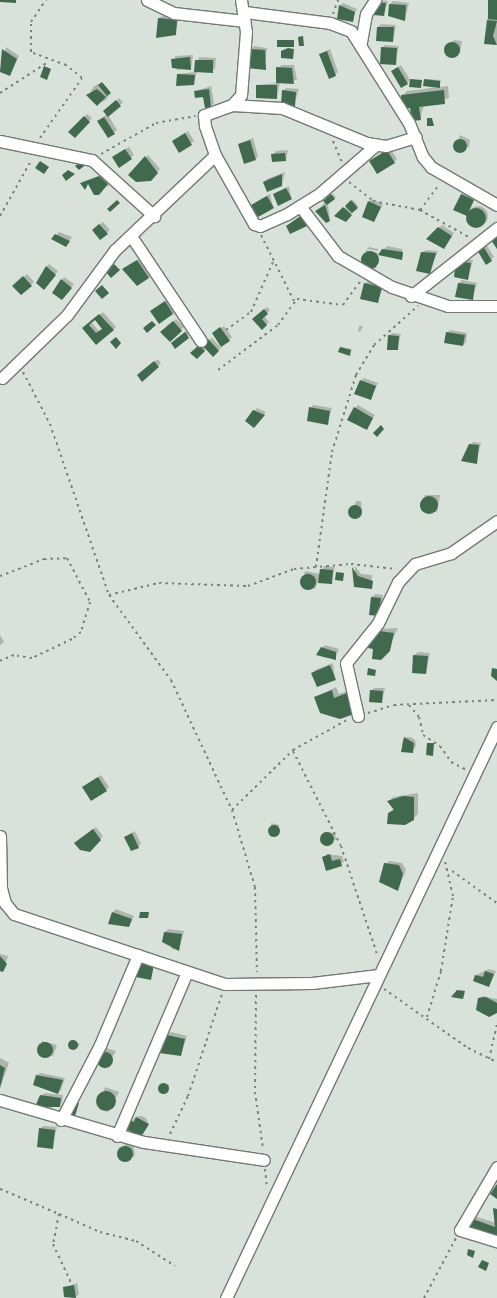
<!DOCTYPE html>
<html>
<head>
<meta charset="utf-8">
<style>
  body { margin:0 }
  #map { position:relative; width:497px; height:1298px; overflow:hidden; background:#d8e1da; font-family:"Alegreya Sans",sans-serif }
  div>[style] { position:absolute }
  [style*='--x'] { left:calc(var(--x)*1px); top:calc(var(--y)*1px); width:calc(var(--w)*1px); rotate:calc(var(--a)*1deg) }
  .shadow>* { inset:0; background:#0003 }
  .round { border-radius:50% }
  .building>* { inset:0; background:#41694d }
  .path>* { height:2px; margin-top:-1px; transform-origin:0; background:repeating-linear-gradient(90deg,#7b817d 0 2.5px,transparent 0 6.5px) }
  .roads { filter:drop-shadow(1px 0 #717a73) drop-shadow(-1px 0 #717a73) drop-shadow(0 1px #717a73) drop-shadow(0 -1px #717a73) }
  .street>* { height:11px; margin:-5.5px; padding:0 5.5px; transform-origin:5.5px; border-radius:5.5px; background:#fff }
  span { translate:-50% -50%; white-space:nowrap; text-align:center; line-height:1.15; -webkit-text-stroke:5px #fff; paint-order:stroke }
</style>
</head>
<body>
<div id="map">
  <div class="shadow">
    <div style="clip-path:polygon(380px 0,388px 1px,384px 15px,376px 14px)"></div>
    <div style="clip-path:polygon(489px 0,497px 0,497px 44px,486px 43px)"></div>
    <div style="clip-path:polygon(393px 1px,409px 3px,405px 19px,390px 4px)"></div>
    <div style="clip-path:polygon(343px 3px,357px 9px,352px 20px,340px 6px)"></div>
    <div style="clip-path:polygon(162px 16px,179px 17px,175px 34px,159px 19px)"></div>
    <div style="clip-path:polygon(381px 24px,396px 25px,393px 41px,378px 27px)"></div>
    <div style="clip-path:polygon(453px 40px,462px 41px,460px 53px,446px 55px)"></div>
    <div style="clip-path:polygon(385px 45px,399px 46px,395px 64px,383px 47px)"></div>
    <div style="clip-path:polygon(254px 46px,267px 48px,265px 68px,251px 49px)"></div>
    <div style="clip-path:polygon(6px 47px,19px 56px,10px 74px,0 71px)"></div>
    <div style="clip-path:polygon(330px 49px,338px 72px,335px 75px,321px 54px)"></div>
    <div style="clip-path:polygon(193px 55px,191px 69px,177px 70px,175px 56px)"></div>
    <div style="clip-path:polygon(199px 57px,216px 58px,215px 69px,197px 71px,194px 83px,178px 74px,195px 72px)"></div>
    <div style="clip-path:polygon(281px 65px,294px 65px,297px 80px,280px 82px,277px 98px,257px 85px,277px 83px)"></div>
    <div style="clip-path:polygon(401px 65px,410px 80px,407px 83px,392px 71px)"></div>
    <div style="clip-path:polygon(426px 79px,441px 80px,440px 85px,439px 87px)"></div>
    <div class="round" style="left:91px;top:84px;width:18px;height:18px"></div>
    <div style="clip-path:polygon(211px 86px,214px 103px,211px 106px,196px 91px)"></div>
    <div style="clip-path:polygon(448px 86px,449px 98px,424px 105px,420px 119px,402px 96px,407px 91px)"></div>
    <div style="clip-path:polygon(286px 88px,299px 89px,294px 105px,283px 91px)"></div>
    <div style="clip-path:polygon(119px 98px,123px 102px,108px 115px,117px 130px,108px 136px,102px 119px)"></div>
    <div style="clip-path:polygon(87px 114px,92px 118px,75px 136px,70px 132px)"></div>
    <div style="clip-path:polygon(188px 131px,194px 141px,180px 151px,176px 139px)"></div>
    <div style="clip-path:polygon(460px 135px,470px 140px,469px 147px,455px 151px)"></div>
    <div style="clip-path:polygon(253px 138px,258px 156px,256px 159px,239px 144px)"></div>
    <div style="clip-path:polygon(129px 147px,134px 155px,120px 166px,117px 154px)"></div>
    <div style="clip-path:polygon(390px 148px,397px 159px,394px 162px,374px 159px)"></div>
    <div style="clip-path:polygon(288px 150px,286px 160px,273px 154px,276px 151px)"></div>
    <div style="clip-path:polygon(148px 155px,160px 169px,150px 180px,130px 175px)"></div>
    <div style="clip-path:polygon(285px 172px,282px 185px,264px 182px,267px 179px)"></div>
    <div style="clip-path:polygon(102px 174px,109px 185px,95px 194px,90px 184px)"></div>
    <div style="clip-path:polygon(289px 186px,291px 198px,274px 195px,277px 192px)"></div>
    <div style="clip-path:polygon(465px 192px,476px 197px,466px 215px,462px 194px)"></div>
    <div style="clip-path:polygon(270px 194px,273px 207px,256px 202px)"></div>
    <div style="clip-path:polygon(333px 194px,336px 197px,328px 204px,330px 220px,319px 209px)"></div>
    <div style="clip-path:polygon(372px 199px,383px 204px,374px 221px,369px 202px)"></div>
    <div style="clip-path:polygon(353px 200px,358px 206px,345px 221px,336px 216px)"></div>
    <div class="round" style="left:468px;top:206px;width:20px;height:20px"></div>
    <div style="clip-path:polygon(103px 222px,110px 230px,100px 238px,93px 230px)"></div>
    <div style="clip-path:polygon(442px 225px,454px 233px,446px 245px,428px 238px)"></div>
    <div style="clip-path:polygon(59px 232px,72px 237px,68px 243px,53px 239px)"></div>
    <div style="clip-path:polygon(486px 244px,494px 257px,487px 263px,481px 247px)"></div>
    <div style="clip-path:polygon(387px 246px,402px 249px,403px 257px,383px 250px)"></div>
    <div style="clip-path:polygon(369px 247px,378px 249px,378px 251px,367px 249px)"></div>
    <div style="clip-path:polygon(366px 250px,378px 253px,376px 269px,365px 266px)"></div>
    <div style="clip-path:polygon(426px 250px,438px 251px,430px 270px,422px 253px)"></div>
    <div style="clip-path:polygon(141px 258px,152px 275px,137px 285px,126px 267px)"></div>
    <div style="clip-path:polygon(461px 258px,473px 260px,468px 279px)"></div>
    <div style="clip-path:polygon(49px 264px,58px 271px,46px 285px,47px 267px)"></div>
    <div style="clip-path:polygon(27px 274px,34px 282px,21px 293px,14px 286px)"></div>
    <div style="clip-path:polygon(64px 277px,74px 284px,64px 296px,62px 280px)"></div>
    <div style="clip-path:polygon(462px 280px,477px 283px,472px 299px,459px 283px)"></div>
    <div style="clip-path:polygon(368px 281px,384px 285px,377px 301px,365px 284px)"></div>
    <div style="clip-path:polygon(168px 299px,176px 311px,173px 314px,155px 308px)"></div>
    <div style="clip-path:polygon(267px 307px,270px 310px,264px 316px,269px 322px,262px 328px,254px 319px)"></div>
    <div style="clip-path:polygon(103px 312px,116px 327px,96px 343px,84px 328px,91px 322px,100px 332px,103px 328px,95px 319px)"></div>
    <div style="clip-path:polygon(176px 319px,184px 327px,170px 340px,162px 332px)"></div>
    <div style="clip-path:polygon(224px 326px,232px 337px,222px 346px,215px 332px)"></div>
    <div style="clip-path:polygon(359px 326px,363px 326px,360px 332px,358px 331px)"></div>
    <div style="clip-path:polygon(188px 330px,188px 337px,175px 340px)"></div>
    <div style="clip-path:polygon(450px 330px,467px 333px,466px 342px,463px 345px,447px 333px)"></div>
    <div style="clip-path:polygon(392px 333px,401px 334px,397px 349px,389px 336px)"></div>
    <div style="clip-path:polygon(212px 338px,221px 348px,213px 355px,207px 348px,197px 358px,201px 344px)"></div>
    <div style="clip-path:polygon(341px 347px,352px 349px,350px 353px,340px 352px)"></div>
    <div style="clip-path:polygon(158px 359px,161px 363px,143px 380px,142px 373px)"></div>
    <div style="clip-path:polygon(364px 378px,378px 383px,370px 399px,361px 381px)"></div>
    <div style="clip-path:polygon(313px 405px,332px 408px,327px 423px,311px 408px)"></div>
    <div style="clip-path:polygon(358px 405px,375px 415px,366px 429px,355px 408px)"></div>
    <div style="clip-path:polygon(257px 408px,266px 412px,256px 424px,254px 411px)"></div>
    <div style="clip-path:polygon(473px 442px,481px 443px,476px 462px,470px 445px)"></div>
    <div style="clip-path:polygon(425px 495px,440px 495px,437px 512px,421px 511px)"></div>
    <div style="clip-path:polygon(356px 501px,361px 501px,362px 513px,351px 518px)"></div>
    <div style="clip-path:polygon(324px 566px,335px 567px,331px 583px,318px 581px,315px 589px,302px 585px,305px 571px,320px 574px)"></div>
    <div style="clip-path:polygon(355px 566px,361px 574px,372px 575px,371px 588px,355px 586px)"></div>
    <div style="clip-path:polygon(375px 594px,383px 595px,382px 611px,372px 597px)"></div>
    <div style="clip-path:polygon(398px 628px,385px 655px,370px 647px,379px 629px)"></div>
    <div style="clip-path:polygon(0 635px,4px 642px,0 645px)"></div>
    <div style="clip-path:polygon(325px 645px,339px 649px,335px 659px,322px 657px,318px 652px)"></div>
    <div style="clip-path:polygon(418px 652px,430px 653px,426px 673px,415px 655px)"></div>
    <div style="clip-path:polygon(333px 663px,335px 679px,313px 673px,315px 670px)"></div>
    <div style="clip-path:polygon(336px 687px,339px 694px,352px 689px,358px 708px,316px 697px)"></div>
    <div style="clip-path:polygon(374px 688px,385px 688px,382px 701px,371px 691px)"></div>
    <div class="round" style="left:402px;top:737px;width:14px;height:14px"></div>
    <div style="clip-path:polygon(101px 775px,109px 787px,106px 790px,83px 787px)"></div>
    <div style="clip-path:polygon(418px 793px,418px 814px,413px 819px,389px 813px,394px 808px,389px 801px,393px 797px)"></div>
    <div style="clip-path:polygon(271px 823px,279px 825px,279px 835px,271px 837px)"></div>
    <div style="clip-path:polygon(96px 827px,103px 836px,90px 851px,79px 840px)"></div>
    <div style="clip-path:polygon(135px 831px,141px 844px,138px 847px,126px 837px)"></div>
    <div style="clip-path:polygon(324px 832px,335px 833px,336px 840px,320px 841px)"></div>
    <div style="clip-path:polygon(326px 854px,342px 856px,344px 862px,327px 869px)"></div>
    <div style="clip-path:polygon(389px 861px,402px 863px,406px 870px,398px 889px,386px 864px)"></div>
    <div style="clip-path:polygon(116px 909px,134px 916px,129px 926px,113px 912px)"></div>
    <div style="clip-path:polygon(168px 929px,184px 931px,179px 950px,172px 949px,165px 932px)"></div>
    <div style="clip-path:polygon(0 954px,8px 956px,3px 971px,0 970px)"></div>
    <div style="clip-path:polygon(156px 961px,150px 978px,138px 976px)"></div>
    <div style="clip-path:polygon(489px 969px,496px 971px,489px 986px,476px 975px)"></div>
    <div style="clip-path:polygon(482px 996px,497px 999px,497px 1012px,479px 999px)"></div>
    <div style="clip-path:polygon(171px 1032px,187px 1036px,181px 1054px,168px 1035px)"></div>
    <div style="clip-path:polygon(70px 1040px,80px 1044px,77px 1048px,71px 1048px)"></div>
    <div style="clip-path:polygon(42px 1041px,57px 1045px,53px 1056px,38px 1052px)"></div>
    <div style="clip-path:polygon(106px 1048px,116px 1051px,105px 1069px,99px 1063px)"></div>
    <div style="clip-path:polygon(0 1058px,9px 1063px,0 1088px)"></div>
    <div style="clip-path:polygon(40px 1073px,65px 1078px,61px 1090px,58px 1093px,37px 1076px)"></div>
    <div style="clip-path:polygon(169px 1084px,167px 1092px,159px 1089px)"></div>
    <div style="clip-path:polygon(105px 1087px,119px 1092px,108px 1112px,99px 1109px)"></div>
    <div style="clip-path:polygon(44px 1093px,63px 1095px,62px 1103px,46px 1110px,36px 1106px)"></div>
    <div class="round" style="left:132px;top:1116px;width:16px;height:16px"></div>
    <div style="clip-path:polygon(43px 1126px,57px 1127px,52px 1147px,40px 1129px)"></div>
    <div style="clip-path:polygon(125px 1143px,133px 1143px,135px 1156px,121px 1161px)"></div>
    <div style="clip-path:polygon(496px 1209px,497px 1235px,469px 1230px,474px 1216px,496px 1223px)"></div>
    <div style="clip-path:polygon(77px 1283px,79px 1294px,76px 1297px,64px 1288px)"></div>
  </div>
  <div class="building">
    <div style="clip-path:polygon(0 0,16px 0,16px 3px,0 2px)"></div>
    <div style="clip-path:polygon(488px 0,497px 0,497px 20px,488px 19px)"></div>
    <div style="clip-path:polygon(376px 2px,386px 3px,384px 16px,374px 15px)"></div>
    <div style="clip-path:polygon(389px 4px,406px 5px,405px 21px,388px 16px)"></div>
    <div style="clip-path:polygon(339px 5px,355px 12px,353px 22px,337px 19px)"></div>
    <div style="clip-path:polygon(158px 18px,177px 20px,176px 35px,156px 38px)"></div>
    <div style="clip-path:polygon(487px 20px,497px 21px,493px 36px,497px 45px,484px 44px)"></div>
    <div style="clip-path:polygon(377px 27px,394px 27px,393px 42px,376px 41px)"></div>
    <div style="clip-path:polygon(303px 36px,304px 46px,299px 46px,298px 37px)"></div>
    <div style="clip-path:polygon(277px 40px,294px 40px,294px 47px,277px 47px)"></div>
    <div class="round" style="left:444px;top:42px;width:16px;height:16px"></div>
    <div style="clip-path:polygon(381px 47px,397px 48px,396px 65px,380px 64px)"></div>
    <div style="clip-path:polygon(288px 48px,294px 49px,293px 59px,281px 58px,281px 51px)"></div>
    <div style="clip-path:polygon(2px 49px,17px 59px,10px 76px,0 72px)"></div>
    <div style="clip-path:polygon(250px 49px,265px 50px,266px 70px,248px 68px)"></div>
    <div style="clip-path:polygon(327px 51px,336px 76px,329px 79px,319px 54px)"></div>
    <div style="clip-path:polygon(190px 57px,191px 70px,172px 68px,171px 59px)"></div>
    <div style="clip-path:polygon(195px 60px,213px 60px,213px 73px,194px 72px)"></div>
    <div style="clip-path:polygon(44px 66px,51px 69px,47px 80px,40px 77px)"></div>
    <div style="clip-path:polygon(276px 67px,292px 68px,294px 84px,276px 83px)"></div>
    <div style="clip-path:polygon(398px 67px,408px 84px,401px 88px,391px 71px)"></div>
    <div style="clip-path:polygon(177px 74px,195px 75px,194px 85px,176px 86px)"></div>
    <div style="clip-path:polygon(410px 79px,422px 80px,421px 88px,409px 87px)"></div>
    <div style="clip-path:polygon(424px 79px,440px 81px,440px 88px,423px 86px)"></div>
    <div style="clip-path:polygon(102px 82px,111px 93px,107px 96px,98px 85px)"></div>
    <div style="clip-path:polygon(256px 85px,277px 85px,277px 99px,256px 98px)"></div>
    <div style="clip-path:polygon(97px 89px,106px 97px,97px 106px,86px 95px)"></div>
    <div style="clip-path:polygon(209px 89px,211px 107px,205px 108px,203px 97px,195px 98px,194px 91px)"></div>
    <div style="clip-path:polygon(282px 90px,296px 92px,295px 106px,281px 105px)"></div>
    <div style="clip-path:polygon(444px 90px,445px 104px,419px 107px,421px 120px,412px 121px,410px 108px,402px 109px,401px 95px)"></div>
    <div style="clip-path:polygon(116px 100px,121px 106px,108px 117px,103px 111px)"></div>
    <div style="clip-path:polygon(84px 116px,90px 122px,75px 138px,68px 132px)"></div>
    <div style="clip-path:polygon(104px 117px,115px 134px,108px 138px,97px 121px)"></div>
    <div style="clip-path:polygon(427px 118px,432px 118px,434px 126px,427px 126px)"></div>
    <div style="clip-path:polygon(185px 133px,192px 145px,179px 153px,172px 141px)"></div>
    <div class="round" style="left:453px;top:139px;width:14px;height:14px"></div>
    <div style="clip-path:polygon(250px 140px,256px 160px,244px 164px,238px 144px)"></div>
    <div style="clip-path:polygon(125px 149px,132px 159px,119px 168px,112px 157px)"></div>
    <div style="clip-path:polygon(387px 150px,395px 163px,377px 174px,369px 161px)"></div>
    <div style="clip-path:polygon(285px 153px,286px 161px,272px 162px,271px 154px)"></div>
    <div style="clip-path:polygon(145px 156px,158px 173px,151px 181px,136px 182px,128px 175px)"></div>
    <div style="clip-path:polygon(84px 159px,88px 163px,79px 170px,75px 166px)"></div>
    <div style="clip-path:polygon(40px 161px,49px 167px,44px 174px,35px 168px)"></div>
    <div style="clip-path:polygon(68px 170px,75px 174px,66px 181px,62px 175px)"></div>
    <div style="clip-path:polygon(282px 174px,282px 186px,267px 192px,263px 182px)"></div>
    <div style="clip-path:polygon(99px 176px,108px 184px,99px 195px,94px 195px,88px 184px,85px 190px,80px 183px)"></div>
    <div style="clip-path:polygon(286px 188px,292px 199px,278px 206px,273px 194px)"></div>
    <div style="clip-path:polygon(331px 194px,335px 199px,327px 205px,323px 201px)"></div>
    <div style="clip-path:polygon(461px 194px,474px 200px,467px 216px,453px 210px)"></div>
    <div style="clip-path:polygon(267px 196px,274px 208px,258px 217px,251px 205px)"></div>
    <div style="clip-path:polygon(117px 200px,120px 203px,110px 212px,107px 209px)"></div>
    <div style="clip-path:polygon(351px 200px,358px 208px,352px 213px,345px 206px)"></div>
    <div style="clip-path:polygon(368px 201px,381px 207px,374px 222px,362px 217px)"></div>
    <div style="clip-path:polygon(325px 205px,330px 221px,326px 223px,315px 211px)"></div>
    <div style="clip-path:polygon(343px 207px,352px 215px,346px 222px,334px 216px)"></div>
    <div class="round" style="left:466px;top:208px;width:20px;height:20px"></div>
    <div style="clip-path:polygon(302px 215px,307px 226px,290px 234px,286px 226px)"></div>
    <div style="clip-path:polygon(99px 224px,108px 234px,100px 240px,92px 230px)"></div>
    <div style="clip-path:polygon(438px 227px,452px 236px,444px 249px,426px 239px)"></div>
    <div style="clip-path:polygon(55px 234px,70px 241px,66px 247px,51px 239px)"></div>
    <div style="clip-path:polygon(497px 235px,497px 249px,491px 240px)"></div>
    <div style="clip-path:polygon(483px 246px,492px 261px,486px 265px,477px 250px)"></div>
    <div style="clip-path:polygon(382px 249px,403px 252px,402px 260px,378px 255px)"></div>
    <div class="round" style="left:361px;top:251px;width:18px;height:18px"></div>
    <div style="clip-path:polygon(421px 252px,436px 253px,430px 274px,416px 271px)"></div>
    <div style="clip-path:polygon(137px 260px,149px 278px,137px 286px,122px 269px)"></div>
    <div style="clip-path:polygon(456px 261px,471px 263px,468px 280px,454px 277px)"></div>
    <div style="clip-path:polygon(114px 264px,120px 270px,111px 278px,106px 272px)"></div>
    <div style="clip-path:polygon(46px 266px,56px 275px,44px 290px,36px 283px)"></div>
    <div style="clip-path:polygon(23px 276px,32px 286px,21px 295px,12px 286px)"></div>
    <div style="clip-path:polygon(61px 279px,72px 288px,62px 300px,52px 293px)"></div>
    <div style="clip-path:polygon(364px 283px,382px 287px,378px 303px,360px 299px)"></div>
    <div style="clip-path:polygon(458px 283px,475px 285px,473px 300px,455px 297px)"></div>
    <div style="clip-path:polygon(102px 285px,109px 293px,102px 299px,95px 291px)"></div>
    <div style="clip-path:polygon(165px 301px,173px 314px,159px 324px,150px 311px)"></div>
    <div style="clip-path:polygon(264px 309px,268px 314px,262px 319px,267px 325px,262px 330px,252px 319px)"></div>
    <div style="clip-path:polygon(evenodd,99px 314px,114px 330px,96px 345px,82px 328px,99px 314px,95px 320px,102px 329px,96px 333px,89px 325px,95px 320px)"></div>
    <div style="clip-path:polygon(152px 321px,156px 325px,147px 333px,143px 328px)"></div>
    <div style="clip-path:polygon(173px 321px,182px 331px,170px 342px,160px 332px)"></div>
    <div style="clip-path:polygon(220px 327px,230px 341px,221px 347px,212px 333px)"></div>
    <div style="clip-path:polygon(185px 332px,189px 338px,175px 349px,171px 343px)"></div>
    <div style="clip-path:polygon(446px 332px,465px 335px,463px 346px,444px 343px)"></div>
    <div style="clip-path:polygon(388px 335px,399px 336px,398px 350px,387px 350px)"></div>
    <div style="clip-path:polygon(116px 337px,121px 343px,116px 349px,110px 342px)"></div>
    <div style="clip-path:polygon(208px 339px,219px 351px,213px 357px,202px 345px)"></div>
    <div style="clip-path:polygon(199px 345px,205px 351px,197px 359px,190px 353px)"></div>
    <div style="clip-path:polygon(340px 347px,351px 350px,350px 356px,338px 352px)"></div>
    <div style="clip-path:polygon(154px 361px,159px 367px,142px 382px,137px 375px)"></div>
    <div style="clip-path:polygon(360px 380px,376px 386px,371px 400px,354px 394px)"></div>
    <div style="clip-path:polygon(309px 407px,330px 411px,328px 425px,307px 421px)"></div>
    <div style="clip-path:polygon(354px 407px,373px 418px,367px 430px,347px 420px)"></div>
    <div style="clip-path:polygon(253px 410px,265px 415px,254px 428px,245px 421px)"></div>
    <div style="clip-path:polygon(381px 425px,384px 429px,377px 437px,373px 433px)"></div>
    <div style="clip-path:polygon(469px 444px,479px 445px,477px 464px,461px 461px)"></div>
    <div class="round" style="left:420px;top:496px;width:18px;height:18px"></div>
    <div class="round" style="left:348px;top:505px;width:14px;height:14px"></div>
    <div style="clip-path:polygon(352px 567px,358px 576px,373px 581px,372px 589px,354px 587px)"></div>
    <div style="clip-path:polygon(320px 569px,333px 570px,332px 584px,318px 583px)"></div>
    <div style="clip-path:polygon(336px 572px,344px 573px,343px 581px,335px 580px)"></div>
    <div class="round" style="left:300px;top:574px;width:16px;height:16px"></div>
    <div style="clip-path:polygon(371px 597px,381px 598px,379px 616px,369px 615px)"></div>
    <div style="clip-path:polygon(379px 631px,394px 633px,390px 651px,381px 660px,372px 659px,373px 649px,368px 648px,373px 633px)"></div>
    <div style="clip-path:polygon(321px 647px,336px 652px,336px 660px,316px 655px)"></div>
    <div style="clip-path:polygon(413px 655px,428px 656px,426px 674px,412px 673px)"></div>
    <div style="clip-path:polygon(330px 665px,336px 680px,317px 687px,311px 673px)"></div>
    <div style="clip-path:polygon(368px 668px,376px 670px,375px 676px,367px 675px)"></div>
    <div style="clip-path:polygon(492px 668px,497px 669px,497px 681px,491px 676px)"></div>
    <div style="clip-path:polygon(332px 690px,334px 698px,347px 693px,354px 714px,340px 719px,320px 713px,314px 697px)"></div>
    <div style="clip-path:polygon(370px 690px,383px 691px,382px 703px,369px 702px)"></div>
    <div style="clip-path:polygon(404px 737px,414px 743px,413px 753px,401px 752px)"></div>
    <div style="clip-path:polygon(427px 743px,434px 743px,433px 756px,426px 755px)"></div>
    <div style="clip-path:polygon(98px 777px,107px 791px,91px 801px,82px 787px)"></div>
    <div style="clip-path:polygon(403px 796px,414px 797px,414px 820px,405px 825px,387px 824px,388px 813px,394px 810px,387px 801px)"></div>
    <div class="round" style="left:268px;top:825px;width:12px;height:12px"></div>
    <div style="clip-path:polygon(93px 829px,101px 840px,90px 852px,80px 850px,74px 843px)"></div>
    <div class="round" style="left:320px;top:832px;width:14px;height:14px"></div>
    <div style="clip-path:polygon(132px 833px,139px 848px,131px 851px,124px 837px)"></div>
    <div style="clip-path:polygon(330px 854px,332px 861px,340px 859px,342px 866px,326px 871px,322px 857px)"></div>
    <div style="clip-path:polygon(384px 863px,399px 865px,403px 874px,398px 891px,379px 882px)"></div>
    <div style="clip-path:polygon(112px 912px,132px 919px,129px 927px,108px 924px)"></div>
    <div style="clip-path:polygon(140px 912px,149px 912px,148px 918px,139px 918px)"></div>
    <div style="clip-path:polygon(164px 932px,182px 934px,179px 951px,162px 942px)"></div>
    <div style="clip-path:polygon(0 956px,7px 964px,3px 972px,0 971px)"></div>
    <div style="clip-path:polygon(140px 961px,154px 964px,151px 980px,136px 977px)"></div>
    <div style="clip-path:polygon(485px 971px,494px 974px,489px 987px,473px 981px,475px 975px,483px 977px)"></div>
    <div style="clip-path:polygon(457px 990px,465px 991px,463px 999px,451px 997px)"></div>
    <div style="clip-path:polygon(486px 997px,497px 1003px,497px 1013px,489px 1017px,476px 1010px,478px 998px)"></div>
    <div style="clip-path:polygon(167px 1035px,185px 1039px,181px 1056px,159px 1053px)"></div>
    <div class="round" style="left:68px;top:1040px;width:10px;height:10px"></div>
    <div class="round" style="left:37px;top:1042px;width:16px;height:16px"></div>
    <div class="round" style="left:97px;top:1052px;width:16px;height:16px"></div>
    <div style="clip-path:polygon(0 1065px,5px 1068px,0 1088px)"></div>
    <div style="clip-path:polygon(36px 1075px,63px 1080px,58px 1094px,33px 1085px)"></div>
    <div class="round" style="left:157.5px;top:1082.5px;width:11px;height:11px"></div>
    <div class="round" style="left:96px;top:1091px;width:20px;height:20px"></div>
    <div style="clip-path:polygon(40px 1095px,61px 1098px,60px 1107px,35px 1107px)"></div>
    <div style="clip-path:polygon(71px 1102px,79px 1103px,75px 1116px,69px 1115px)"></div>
    <div style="clip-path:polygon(136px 1117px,149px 1124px,141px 1137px,124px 1128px,128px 1119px,134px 1122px)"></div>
    <div style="clip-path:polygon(39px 1128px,55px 1130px,53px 1149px,37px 1147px)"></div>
    <div class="round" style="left:117px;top:1146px;width:16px;height:16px"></div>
    <div style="clip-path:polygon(497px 1184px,497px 1199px,490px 1194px)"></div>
    <div style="clip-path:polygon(493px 1208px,497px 1209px,497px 1236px,468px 1231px,470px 1218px,495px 1227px)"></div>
    <div style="clip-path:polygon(468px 1249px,475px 1251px,473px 1258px,467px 1255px)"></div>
    <div style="clip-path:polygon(482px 1260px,489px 1263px,486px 1271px,478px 1267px)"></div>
    <div style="clip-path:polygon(74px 1285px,76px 1298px,64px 1297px,63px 1287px)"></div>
  </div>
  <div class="path">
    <div style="--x:333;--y:14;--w:15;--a:-70"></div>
    <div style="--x:0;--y:93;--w:57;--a:-32.9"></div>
    <div style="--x:40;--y:138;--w:73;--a:-55"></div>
    <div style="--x:82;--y:78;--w:21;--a:-141"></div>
    <div style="--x:66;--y:65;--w:37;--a:-160"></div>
    <div style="--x:31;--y:52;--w:30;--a:-90"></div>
    <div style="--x:31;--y:22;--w:27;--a:-56"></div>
    <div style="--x:333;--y:141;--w:23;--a:67"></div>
    <div style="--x:101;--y:154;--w:63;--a:-29.4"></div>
    <div style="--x:156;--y:123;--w:40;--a:-10"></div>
    <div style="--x:349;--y:182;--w:31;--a:38"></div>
    <div style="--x:373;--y:201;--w:48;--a:10.8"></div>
    <div style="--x:420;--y:210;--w:56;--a:28.9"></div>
    <div style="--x:420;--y:210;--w:31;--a:-53"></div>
    <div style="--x:0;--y:216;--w:65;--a:-60.7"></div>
    <div style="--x:261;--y:235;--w:74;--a:63.4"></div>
    <div style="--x:226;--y:330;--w:31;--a:-36"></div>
    <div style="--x:251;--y:312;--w:55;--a:-66.3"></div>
    <div style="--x:218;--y:370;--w:75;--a:-36.9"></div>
    <div style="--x:278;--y:325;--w:32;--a:-54"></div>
    <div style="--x:297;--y:299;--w:46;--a:7.4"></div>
    <div style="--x:343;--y:305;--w:31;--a:-54"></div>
    <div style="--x:23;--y:372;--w:59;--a:62.6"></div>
    <div style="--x:50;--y:424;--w:181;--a:71"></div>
    <div style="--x:109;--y:595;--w:105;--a:53.9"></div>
    <div style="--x:171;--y:680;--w:144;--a:64.9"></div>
    <div style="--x:232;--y:810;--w:80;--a:73.4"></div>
    <div style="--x:255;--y:887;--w:85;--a:88.7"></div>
    <div style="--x:316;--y:567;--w:116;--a:-82.1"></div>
    <div style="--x:332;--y:452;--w:81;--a:-72.7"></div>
    <div style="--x:356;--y:375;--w:35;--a:-59"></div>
    <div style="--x:374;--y:345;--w:59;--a:-41.6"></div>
    <div style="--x:0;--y:576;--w:47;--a:-21.1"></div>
    <div style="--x:44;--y:559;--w:23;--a:-2"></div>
    <div style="--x:67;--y:558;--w:50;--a:62.4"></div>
    <div style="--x:90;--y:602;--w:31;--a:107"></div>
    <div style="--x:81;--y:632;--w:11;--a:142"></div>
    <div style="--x:72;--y:639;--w:44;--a:154.6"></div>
    <div style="--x:32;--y:658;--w:18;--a:-171"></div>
    <div style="--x:14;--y:655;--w:15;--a:157"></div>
    <div style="--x:109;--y:595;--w:51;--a:-13.5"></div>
    <div style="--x:159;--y:583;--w:89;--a:1.9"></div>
    <div style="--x:248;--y:586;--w:49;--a:-20.3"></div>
    <div style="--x:294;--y:569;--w:57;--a:-5"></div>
    <div style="--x:351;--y:564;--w:45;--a:6.3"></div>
    <div style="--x:409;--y:705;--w:16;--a:50"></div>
    <div style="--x:419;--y:717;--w:18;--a:77"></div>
    <div style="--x:423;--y:735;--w:20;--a:33"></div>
    <div style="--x:440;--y:746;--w:19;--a:55"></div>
    <div style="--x:451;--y:762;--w:16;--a:27"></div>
    <div style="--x:368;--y:713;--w:27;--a:-17"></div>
    <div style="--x:394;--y:705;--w:103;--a:-2.8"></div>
    <div style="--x:293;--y:751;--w:106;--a:63.2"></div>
    <div style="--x:341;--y:846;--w:114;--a:71.6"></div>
    <div style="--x:232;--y:810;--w:86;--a:-44.5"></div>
    <div style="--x:293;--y:750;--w:64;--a:-29"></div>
    <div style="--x:452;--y:871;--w:55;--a:35.4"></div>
    <div style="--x:384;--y:989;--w:103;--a:35.1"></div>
    <div style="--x:468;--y:1048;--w:32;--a:26"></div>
    <div style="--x:256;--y:995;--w:97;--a:90.6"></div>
    <div style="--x:255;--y:1092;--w:58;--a:82"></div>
    <div style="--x:427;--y:1017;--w:48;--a:-73.1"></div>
    <div style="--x:441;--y:971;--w:76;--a:-80.9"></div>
    <div style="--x:453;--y:896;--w:36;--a:-103"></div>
    <div style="--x:489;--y:1059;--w:35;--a:-77"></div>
    <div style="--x:170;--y:1134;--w:42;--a:-64.7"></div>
    <div style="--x:188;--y:1096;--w:108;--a:-71.6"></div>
    <div style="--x:265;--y:1169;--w:18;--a:84"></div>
    <div style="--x:0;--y:1189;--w:64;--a:23"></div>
    <div style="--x:59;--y:1214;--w:31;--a:101"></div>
    <div style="--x:53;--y:1244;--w:45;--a:65.1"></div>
    <div style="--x:59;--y:1214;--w:45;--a:23.7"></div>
    <div style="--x:100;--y:1232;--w:37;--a:14"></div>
    <div style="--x:136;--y:1241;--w:46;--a:32.7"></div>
    <div style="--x:424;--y:1298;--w:68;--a:-61.9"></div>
  </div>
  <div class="roads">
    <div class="street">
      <div style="--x:147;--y:0;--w:30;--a:26"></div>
      <div style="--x:174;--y:13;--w:71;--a:6.4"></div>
      <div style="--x:241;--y:0;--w:32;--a:81"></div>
      <div style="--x:246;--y:32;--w:63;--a:94.5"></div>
      <div style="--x:241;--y:95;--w:13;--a:132"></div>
      <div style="--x:232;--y:105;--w:30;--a:160"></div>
      <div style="--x:204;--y:115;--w:11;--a:85"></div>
      <div style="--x:205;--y:126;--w:31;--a:71"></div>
      <div style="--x:215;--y:155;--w:79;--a:60.5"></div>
      <div style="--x:254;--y:224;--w:6;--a:18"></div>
      <div style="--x:260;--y:226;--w:30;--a:-24"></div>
      <div style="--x:287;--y:214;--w:36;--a:-32"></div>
      <div style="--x:318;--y:195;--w:77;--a:-40.8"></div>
      <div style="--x:245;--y:12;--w:86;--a:7.4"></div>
      <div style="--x:330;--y:23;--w:22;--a:21"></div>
      <div style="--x:351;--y:31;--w:109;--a:57.8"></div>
      <div style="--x:409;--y:123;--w:37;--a:68"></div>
      <div style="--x:423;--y:157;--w:13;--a:51"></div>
      <div style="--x:431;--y:167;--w:76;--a:29.9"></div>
      <div style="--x:361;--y:42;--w:28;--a:-80"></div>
      <div style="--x:366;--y:14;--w:17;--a:-57"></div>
      <div style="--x:232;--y:105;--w:50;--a:3.4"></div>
      <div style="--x:282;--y:108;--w:92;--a:22.4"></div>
      <div style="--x:367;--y:143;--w:19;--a:9"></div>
      <div style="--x:386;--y:146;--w:31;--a:-17"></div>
      <div style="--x:0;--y:141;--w:94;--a:11.7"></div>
      <div style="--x:92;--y:160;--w:84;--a:42.1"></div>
      <div style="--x:300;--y:206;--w:63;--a:52.8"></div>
      <div style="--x:338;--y:256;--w:62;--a:29.9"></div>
      <div style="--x:392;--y:287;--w:59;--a:18.7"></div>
      <div style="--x:448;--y:306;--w:49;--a:0"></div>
      <div style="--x:131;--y:236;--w:126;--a:56.3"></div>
      <div style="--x:411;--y:296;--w:110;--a:-38.3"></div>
      <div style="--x:2;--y:378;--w:91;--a:-44.1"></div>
      <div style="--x:67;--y:315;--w:81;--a:-53.6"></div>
      <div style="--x:115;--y:250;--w:138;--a:-43.5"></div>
      <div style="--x:358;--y:716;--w:54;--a:-102.8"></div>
      <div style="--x:346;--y:663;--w:51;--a:-51.3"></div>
      <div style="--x:378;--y:623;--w:46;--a:-64"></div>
      <div style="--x:398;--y:582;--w:25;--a:-47"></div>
      <div style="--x:415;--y:564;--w:38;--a:-17"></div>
      <div style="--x:451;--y:553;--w:56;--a:-34.8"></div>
      <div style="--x:0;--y:836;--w:52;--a:88.9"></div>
      <div style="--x:1;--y:888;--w:16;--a:75"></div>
      <div style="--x:5;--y:903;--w:14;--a:51"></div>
      <div style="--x:14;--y:914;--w:222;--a:18.4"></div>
      <div style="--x:225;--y:984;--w:87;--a:-0.7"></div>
      <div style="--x:312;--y:983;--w:67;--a:-6.8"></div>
      <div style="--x:0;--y:1100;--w:150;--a:16.3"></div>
      <div style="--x:144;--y:1142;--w:121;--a:8.5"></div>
      <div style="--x:61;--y:1120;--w:85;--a:-62.5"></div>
      <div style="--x:100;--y:1045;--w:98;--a:-67.1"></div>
      <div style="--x:117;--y:1136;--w:176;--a:-66.9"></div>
      <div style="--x:497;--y:1167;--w:73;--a:120.4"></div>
      <div style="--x:460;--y:1230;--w:39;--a:17"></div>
      <div style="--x:226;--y:1298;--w:632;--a:-64.61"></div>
    </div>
  </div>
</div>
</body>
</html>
